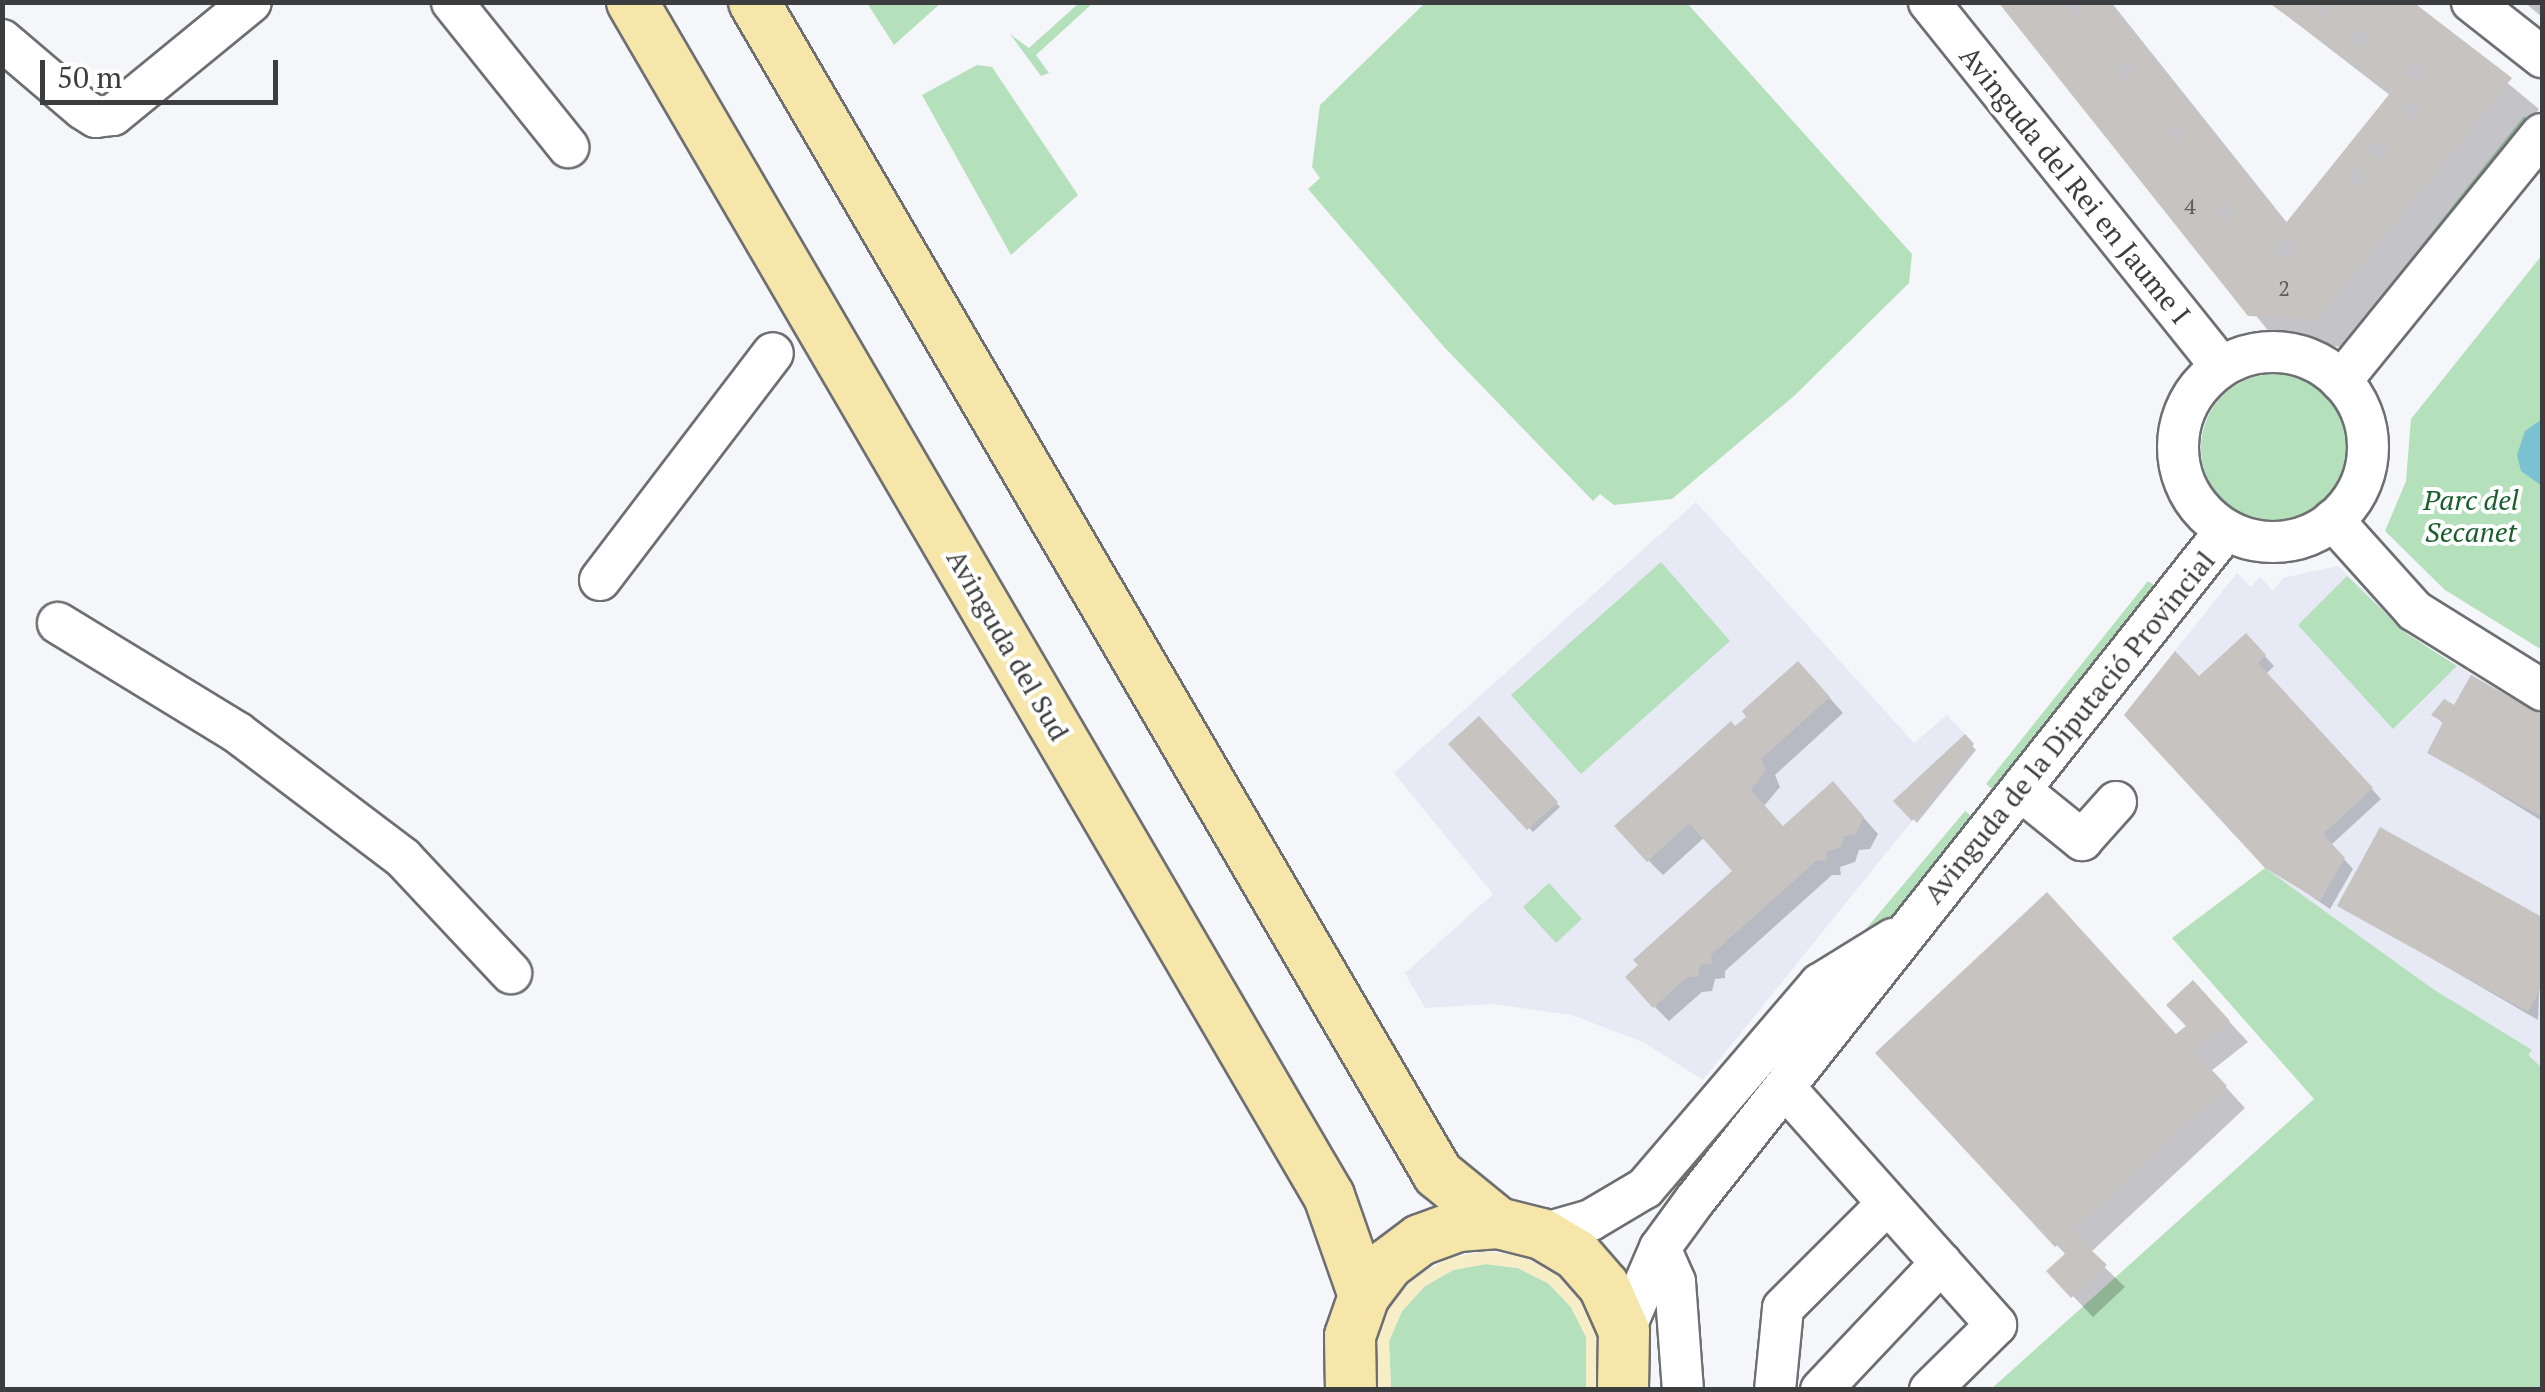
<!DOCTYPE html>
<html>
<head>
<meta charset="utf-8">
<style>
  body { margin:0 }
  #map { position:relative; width:2545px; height:1392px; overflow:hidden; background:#f5f6fa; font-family:"PT Serif",serif }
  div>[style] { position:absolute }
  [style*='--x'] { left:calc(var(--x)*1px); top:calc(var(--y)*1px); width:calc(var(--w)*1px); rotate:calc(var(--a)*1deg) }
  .built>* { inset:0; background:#e7e9f4 }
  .green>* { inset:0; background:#b4e0bb }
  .round { border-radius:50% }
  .sand>* { inset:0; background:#f7edc7 }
  .water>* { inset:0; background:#7ac2d1 }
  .shadow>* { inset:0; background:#0003 }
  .building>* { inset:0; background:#c6c3c0 }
  .roads { filter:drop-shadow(2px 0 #6e6f72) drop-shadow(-2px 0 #6e6f72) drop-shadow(0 2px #6e6f72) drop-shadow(0 -2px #6e6f72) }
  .minor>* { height:40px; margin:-20px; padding:0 20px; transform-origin:20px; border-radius:20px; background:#fff }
  .minor>.ring { margin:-20px; padding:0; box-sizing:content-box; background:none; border:40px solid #fff; border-radius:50% }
  .major>* { height:50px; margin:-25px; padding:0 25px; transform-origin:25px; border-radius:25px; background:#f6e6a9 }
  span { translate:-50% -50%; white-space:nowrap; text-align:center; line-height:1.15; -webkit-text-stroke:8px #fff; paint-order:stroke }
  .number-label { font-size:22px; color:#5e5e5e }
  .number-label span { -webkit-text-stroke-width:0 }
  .street-label { font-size:28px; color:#3c3d3e }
  .park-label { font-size:28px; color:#1a5f2d; font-style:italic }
  .frame { position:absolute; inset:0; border:5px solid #3c3d3e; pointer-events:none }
  .scale { position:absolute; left:40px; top:60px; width:238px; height:45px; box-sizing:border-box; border:5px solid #3c3d3e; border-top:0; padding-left:12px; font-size:30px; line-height:35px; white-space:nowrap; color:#3c3d3e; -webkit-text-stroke:8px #fff; paint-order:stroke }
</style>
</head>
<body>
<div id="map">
  <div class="built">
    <div style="clip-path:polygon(1696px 502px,1914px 743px,1947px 715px,1974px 744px,1703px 1080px,1645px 1043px,1572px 1015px,1494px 1004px,1425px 1008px,1405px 973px,1493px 894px,1394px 773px)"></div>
    <div style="clip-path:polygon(2338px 566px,2426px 647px,2542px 715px,2542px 1068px,2527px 1055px,2531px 1050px,2433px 989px,2265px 868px,2124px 715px,2237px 573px,2251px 587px,2260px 577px,2273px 591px,2283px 578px)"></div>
  </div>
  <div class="green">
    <div style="clip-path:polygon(867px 3px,941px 3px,894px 45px)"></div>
    <div style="clip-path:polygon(1079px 3px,1093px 3px,1036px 55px,1049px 73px,1041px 76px,1010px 34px,1029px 48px)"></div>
    <div style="clip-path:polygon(1425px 3px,1687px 3px,1912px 254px,1909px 283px,1794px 396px,1672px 499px,1614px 505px,1600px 494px,1593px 501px,1445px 348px,1308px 189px,1320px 178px,1312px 167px,1320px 105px)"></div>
    <div style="clip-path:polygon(977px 65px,992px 67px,1078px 195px,1011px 255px,922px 95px)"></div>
    <div style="clip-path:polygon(2524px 116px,2533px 123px,2386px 307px,2378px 300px)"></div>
    <div style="clip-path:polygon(2542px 255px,2542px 650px,2445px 590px,2385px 531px,2406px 481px,2411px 419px)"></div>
    <div class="round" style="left:2201px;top:374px;width:148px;height:148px"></div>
    <div style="clip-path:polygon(1661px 562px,1730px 641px,1581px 774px,1511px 695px)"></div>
    <div style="clip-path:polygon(2347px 576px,2407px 634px,2457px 666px,2393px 729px,2298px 625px)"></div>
    <div style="clip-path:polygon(2148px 581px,2159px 589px,1996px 792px,1986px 784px)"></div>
    <div style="clip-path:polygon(1965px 811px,1975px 819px,1884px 932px,1860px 936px)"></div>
    <div style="clip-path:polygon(2265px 868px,2433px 989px,2532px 1050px,2528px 1055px,2542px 1068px,2542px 1389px,1991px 1389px,2314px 1099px,2172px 938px)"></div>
    <div style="clip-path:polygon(1549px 883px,1582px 919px,1556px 943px,1523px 907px)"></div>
    <div style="clip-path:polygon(1486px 1264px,1518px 1268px,1548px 1283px,1571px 1307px,1586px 1337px,1586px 1390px,1391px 1389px,1389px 1341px,1402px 1311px,1425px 1286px,1453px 1270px)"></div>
  </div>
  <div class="sand">
    <div style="clip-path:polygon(1486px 1251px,1524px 1257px,1557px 1274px,1583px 1301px,1599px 1334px,1600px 1389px,1586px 1389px,1586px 1337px,1571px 1307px,1548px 1283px,1518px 1268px,1486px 1264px,1453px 1270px,1425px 1286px,1402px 1311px,1389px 1341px,1391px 1389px,1375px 1389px,1376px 1338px,1391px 1303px,1416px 1276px,1450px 1258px)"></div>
  </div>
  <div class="water">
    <div style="clip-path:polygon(2542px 419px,2542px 486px,2521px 471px,2517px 455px,2525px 431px)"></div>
  </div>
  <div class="shadow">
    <div style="clip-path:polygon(2001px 2px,2111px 2px,2288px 224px,2391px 96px,2269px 2px,2409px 2px,2539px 109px,2346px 347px,2279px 344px)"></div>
    <div style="clip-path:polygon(2524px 2px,2542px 2px,2542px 17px)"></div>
    <div style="clip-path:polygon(2246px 636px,2274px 666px,2266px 674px,2381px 799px,2331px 845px,2353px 869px,2330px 909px,2267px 866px,2199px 679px)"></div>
    <div style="clip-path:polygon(2472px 678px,2542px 718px,2542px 821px,2430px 752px,2445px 725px,2434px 715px,2455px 708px)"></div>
    <div style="clip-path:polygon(1813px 679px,1843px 713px,1775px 775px,1780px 787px,1764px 806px,1784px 829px,1848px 800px,1878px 834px,1870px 849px,1859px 850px,1855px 862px,1840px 867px,1841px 875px,1832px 875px,1725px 971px,1725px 978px,1715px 979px,1712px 991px,1702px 992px,1669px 1021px,1654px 1006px,1642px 965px,1736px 871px,1705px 837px,1663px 875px,1648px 860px,1736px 729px)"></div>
    <div style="clip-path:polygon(1479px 719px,1560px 807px,1533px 832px,1452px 744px)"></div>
    <div style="clip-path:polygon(1965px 738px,1976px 750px,1917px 823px,1896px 801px)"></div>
    <div style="clip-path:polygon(2381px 831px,2542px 920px,2538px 1020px,2340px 905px)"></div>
    <div style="clip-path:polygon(2213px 1004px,2248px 1042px,2211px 1071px,2245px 1108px,2090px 1253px,2125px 1287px,2093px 1317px,2050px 1272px,2067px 1256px,1878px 1053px,2177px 1037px)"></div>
  </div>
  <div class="building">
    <div style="clip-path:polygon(evenodd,1998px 2px,2063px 2px,2075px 17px,2084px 2px,2107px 2px,2285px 224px,2391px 92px,2268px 2px,2311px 2px,2321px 16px,2331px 2px,2413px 2px,2512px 78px,2317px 319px,2248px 316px,1998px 2px,2359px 26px,2371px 36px,2362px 48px,2351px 41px,2359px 26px,1998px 2px,2124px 60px,2135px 66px,2125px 81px,2115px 68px,2124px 60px,1998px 2px,2413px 62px,2426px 71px,2418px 80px,2404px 74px,2413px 62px,1998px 2px,2410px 99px,2422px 109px,2412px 121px,2401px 109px,2410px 99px,1998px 2px,2175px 124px,2186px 130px,2176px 144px,2166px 131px,2175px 124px,1998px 2px,2377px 139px,2389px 149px,2379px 161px,2367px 151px,2377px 139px,1998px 2px,2355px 166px,2367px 176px,2357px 188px,2346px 178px,2355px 166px,1998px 2px,2224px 202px,2238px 212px,2225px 222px,2215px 210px,2224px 202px,1998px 2px,2285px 236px,2297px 245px,2296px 258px,2275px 257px,2275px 244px,2285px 236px)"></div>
    <div style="clip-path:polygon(2246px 633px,2266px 655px,2258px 663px,2373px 788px,2323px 834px,2345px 858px,2320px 901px,2265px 868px,2124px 715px,2175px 651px,2199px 676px)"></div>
    <div style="clip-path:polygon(1798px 661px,1830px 697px,1761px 759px,1766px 770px,1751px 790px,1783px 826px,1833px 781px,1864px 817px,1855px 835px,1844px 836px,1841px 847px,1826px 852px,1827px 860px,1816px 861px,1711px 955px,1712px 964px,1700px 965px,1698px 977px,1687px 977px,1653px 1008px,1625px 977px,1638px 965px,1633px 960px,1732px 871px,1689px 823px,1647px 862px,1614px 826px,1731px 721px,1735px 726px,1746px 717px,1742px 711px)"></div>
    <div style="clip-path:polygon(2471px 675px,2542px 715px,2542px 817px,2427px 753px,2443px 722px,2431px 715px,2444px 699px,2454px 705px)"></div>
    <div style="clip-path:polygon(1479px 716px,1558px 802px,1527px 830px,1448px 744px)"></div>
    <div style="clip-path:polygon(1965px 734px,1974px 744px,1912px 821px,1893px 801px)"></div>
    <div style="clip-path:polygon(2380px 827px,2542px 917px,2542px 986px,2528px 1012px,2337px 906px)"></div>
    <div style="clip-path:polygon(2047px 892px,2176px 1034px,2186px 1026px,2166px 1005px,2193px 980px,2230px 1021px,2193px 1050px,2227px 1086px,2071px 1231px,2107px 1265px,2071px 1298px,2046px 1271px,2068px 1251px,2060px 1243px,2055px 1247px,1875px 1053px)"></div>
  </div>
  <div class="roads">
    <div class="minor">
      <div style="--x:452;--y:2;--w:186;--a:51.3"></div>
      <div style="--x:1929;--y:2;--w:467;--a:51.3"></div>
      <div style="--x:2472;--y:2;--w:89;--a:38.2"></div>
      <div style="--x:2;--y:40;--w:106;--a:40.4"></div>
      <div style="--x:83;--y:109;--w:15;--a:32"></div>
      <div style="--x:96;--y:117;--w:17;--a:-7"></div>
      <div style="--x:113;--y:115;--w:178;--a:-39.3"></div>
      <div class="ring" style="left:2178px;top:352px;width:150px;height:150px"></div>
      <div style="--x:2341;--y:381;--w:318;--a:-50.9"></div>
      <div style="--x:2333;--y:520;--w:122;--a:48"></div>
      <div style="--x:2415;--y:611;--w:150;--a:31.9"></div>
      <div style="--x:600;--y:580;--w:285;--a:-52.7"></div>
      <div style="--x:58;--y:623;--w:211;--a:31.4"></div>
      <div style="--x:238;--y:733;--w:207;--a:37.1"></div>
      <div style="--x:403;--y:858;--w:158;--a:46.8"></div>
      <div style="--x:2020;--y:790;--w:80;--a:38.9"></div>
      <div style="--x:2082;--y:840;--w:51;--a:-48.2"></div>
      <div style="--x:1786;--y:1089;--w:316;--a:48.3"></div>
      <div style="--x:1996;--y:1325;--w:93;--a:135.4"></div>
      <div style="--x:1542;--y:1234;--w:51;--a:-15.9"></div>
      <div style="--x:1591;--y:1220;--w:63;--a:-30.7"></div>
      <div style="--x:1645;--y:1188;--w:269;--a:-49.4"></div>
      <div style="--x:1820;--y:984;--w:86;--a:-31.7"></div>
      <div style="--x:1660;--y:1248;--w:37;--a:66"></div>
      <div style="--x:1675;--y:1282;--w:108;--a:85.8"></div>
      <div style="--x:1624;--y:1331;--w:90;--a:-66.6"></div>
      <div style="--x:1660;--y:1248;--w:59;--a:-53.9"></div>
      <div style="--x:1695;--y:1200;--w:855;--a:-51.6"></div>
      <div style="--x:1775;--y:1390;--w:82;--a:-84.4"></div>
      <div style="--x:1783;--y:1308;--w:147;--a:-45"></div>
      <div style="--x:1821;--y:1390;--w:175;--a:-46.6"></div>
    </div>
    <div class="major">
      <div style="--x:632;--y:2;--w:1383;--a:59.73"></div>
      <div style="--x:1329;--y:1196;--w:106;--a:70.7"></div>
      <div style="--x:754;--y:2;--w:1357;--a:59.73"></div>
      <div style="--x:1438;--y:1174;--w:77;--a:39.2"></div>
      <div style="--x:1351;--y:1390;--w:54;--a:-91.1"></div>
      <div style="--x:1350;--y:1336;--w:42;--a:-70.7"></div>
      <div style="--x:1364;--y:1296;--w:40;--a:-53"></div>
      <div style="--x:1388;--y:1264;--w:40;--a:-37"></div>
      <div style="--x:1420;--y:1240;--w:40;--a:-20.2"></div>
      <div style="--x:1458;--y:1226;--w:40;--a:-4.3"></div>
      <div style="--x:1498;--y:1223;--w:45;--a:14"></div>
      <div style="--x:1542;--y:1234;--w:41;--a:31"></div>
      <div style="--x:1577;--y:1255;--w:41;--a:48.9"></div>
      <div style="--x:1604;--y:1286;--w:49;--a:66"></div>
      <div style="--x:1624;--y:1331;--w:59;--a:91"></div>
    </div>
  </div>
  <div class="number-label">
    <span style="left:2190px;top:206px">4</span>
    <span style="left:2284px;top:288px">2</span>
  </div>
  <div class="street-label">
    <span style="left:2075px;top:185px;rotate:51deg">Avinguda del Rei en Jaume I</span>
    <span style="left:1008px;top:645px;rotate:60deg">Avinguda del Sud</span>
    <span style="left:2069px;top:727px;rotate:-51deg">Avinguda de la Diputació Provincial</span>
  </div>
  <div class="park-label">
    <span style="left:2471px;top:516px">Parc del<br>Secanet</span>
  </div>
  <div class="frame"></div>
  <div class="scale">50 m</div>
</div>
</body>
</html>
